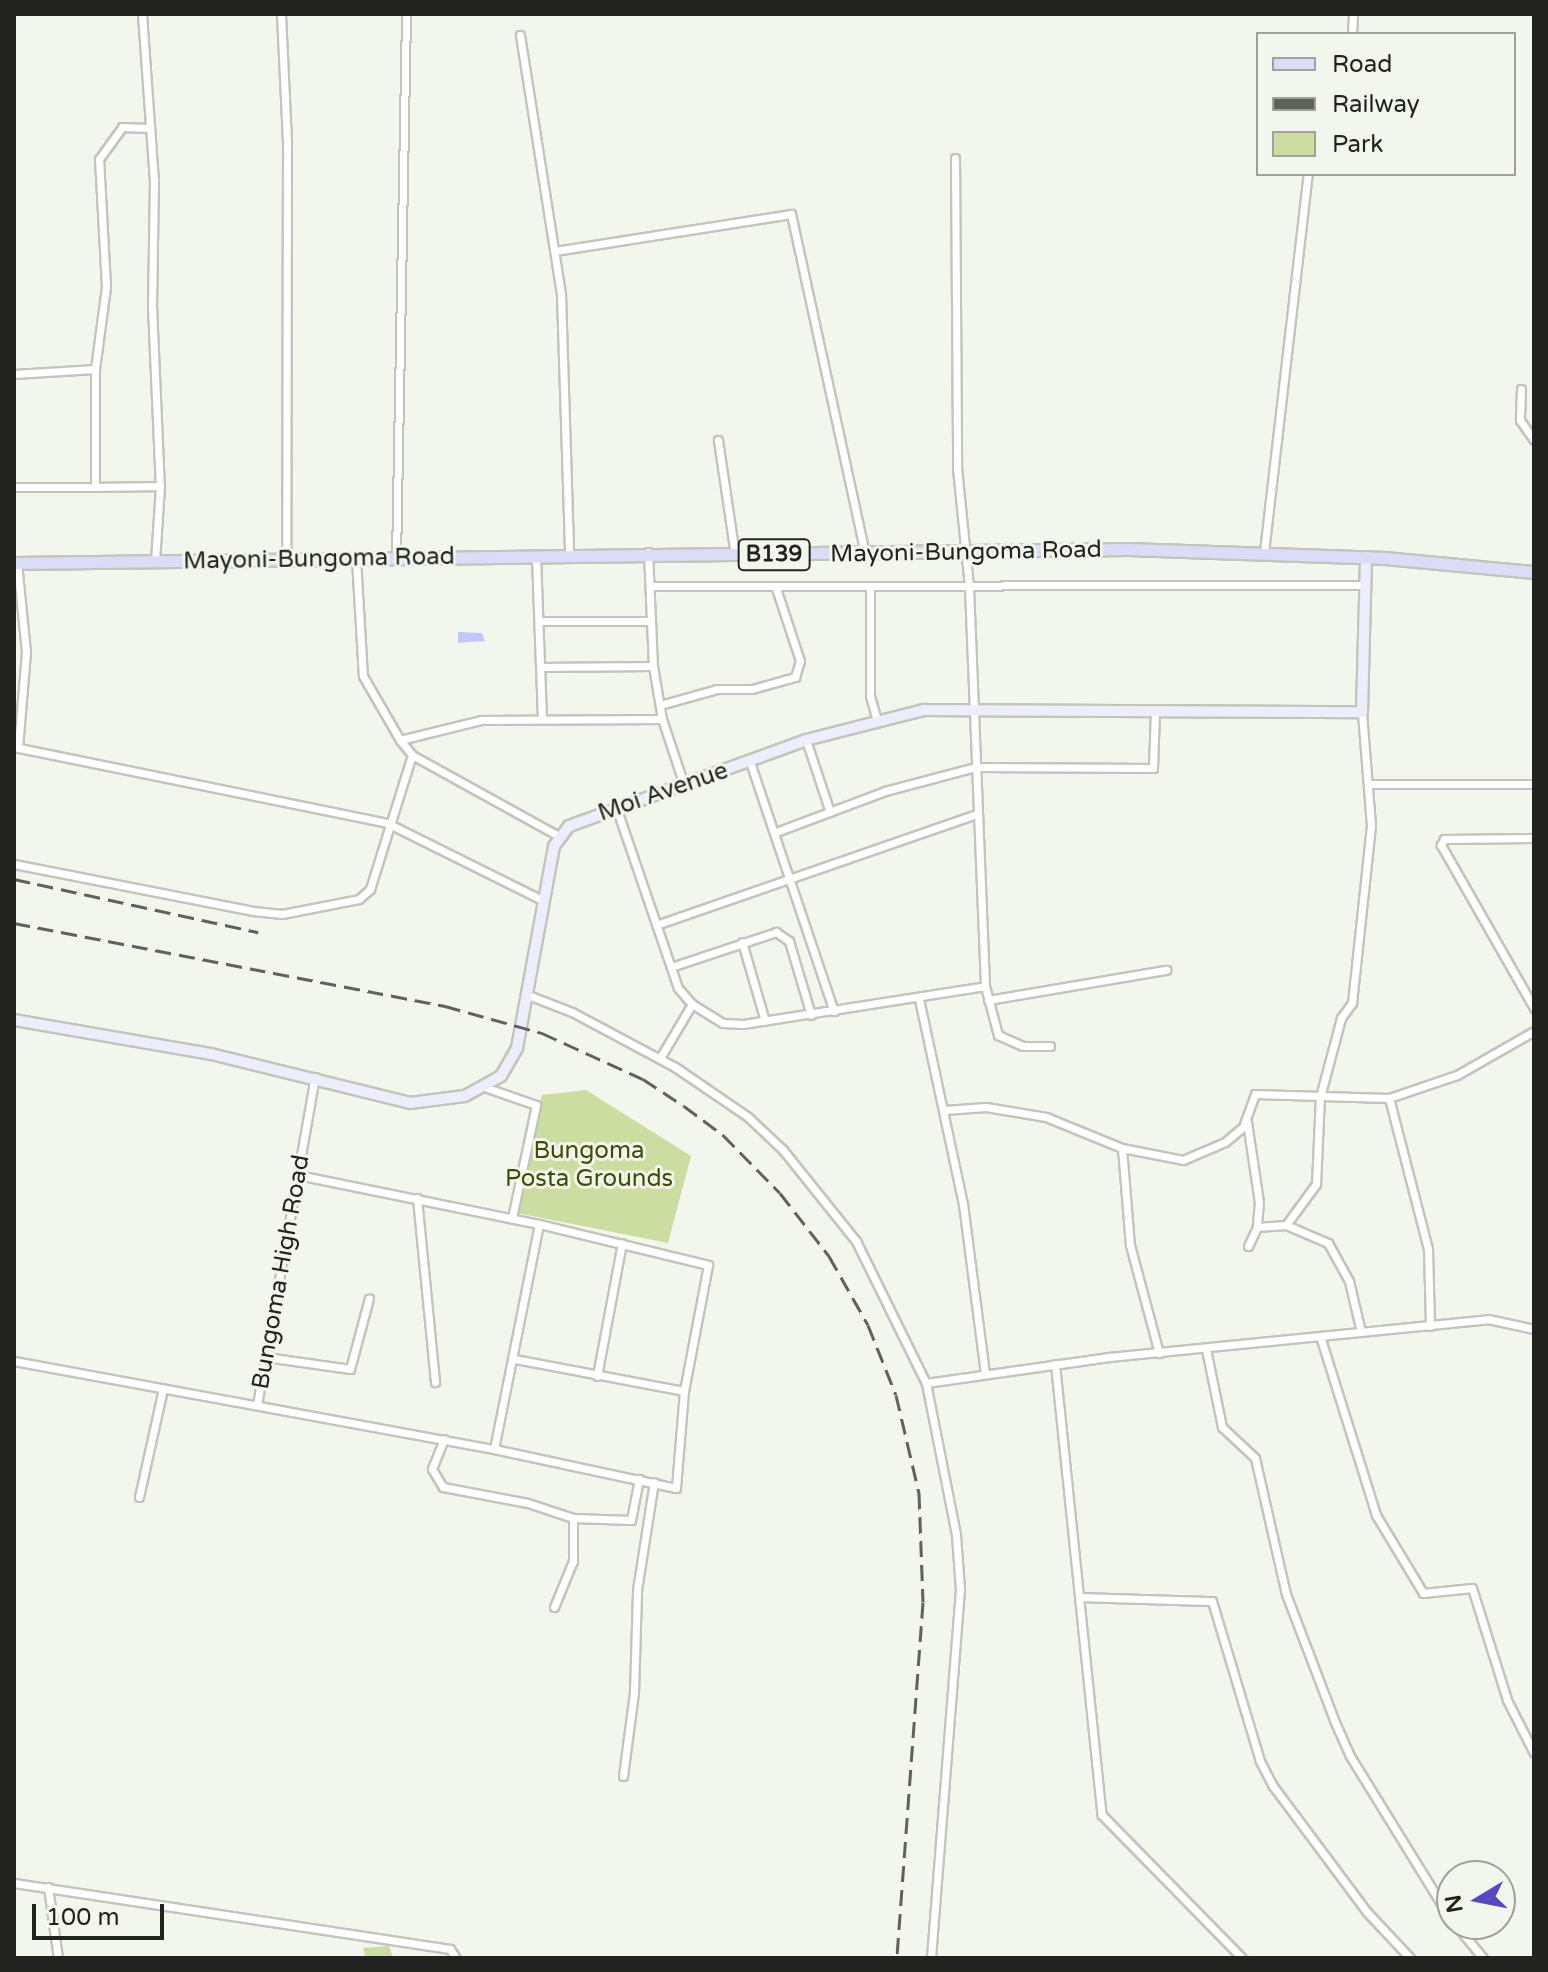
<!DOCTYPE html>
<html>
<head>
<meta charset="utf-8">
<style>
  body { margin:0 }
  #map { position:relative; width:1548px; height:1972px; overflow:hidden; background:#f3f6ed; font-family:"Varela Round",sans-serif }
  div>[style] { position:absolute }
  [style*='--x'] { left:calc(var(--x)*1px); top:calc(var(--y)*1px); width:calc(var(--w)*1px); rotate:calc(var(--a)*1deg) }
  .green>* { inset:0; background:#ccdda1 }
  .water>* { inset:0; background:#c4c6fe }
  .roads { filter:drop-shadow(2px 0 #c3c5bd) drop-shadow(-2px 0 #c3c5bd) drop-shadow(0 2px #c3c5bd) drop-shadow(0 -2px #c3c5bd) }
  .street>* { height:7px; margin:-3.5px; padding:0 3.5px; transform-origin:3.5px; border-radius:3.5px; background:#fff }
  .secondary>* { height:10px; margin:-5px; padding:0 5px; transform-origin:5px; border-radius:5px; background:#ededfb }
  .primary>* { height:11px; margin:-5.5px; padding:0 5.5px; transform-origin:5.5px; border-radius:5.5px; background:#dadcf8 }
  .rail>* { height:3px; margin-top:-1.5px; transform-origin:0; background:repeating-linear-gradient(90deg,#5f615c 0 16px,transparent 0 24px) }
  span { translate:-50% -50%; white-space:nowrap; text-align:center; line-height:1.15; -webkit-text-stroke:6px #f3f6ed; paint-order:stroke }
  .shield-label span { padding:2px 6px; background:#f3f6ed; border:2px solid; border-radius:6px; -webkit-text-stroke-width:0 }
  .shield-label { font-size:22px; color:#222320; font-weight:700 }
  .street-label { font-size:24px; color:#222320 }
  .park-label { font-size:24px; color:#3d4c00 }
  .frame { position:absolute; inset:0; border:16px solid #222320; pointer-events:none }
  .legend { position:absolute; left:1256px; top:32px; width:260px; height:144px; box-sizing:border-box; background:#f3f6ed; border:2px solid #9fa29b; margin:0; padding:10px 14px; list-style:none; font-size:24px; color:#222320 }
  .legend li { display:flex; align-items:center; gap:16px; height:40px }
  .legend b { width:40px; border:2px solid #9fa29b }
  .north { position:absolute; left:1436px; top:1860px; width:80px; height:80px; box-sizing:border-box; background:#f3f6ed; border:2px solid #9fa29b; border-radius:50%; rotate:260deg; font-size:22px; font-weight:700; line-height:32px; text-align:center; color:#222320 }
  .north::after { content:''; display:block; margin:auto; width:28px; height:36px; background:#5648c0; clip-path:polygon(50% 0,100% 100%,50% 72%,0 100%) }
  .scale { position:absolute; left:32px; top:1904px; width:132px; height:36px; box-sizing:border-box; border:4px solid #222320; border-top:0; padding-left:10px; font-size:24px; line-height:28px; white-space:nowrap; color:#222320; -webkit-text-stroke:6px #f3f6ed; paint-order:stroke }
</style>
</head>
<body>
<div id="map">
  <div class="green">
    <div style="clip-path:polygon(586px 1090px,691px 1156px,668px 1243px,517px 1213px,542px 1095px)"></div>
    <div style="clip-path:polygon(389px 1946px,393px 1958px,366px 1958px,363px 1948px)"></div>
  </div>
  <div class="water">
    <div style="clip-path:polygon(458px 632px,482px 633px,485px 641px,458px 643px)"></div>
  </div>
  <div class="roads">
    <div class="street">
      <div style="--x:142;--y:14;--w:166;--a:85.9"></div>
      <div style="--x:154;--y:180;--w:126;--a:90.9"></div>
      <div style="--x:152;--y:306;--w:180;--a:87.5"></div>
      <div style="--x:160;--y:486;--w:75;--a:93.8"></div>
      <div style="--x:281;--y:14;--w:129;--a:87.3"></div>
      <div style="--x:287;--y:143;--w:418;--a:90.1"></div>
      <div style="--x:1352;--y:34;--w:20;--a:-87"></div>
      <div style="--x:520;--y:35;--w:262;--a:81"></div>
      <div style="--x:561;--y:294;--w:260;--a:88.2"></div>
      <div style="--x:955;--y:158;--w:310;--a:89.6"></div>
      <div style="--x:957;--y:468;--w:120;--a:84.2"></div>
      <div style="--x:969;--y:587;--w:399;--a:87.7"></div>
      <div style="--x:985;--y:986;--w:51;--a:75.1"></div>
      <div style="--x:998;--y:1035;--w:27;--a:24"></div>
      <div style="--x:1023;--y:1046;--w:27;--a:0"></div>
      <div style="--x:555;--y:251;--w:239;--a:-8.9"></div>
      <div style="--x:791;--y:214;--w:347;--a:77.7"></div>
      <div style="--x:14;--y:374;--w:81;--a:-3.5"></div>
      <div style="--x:1521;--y:389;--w:31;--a:92"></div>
      <div style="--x:1520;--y:420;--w:24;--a:55"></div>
      <div style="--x:718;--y:440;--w:116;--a:81.6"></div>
      <div style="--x:14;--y:487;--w:81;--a:0"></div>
      <div style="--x:95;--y:487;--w:118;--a:-90"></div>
      <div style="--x:95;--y:369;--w:83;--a:-82.4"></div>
      <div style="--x:106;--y:287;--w:128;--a:-93.1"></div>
      <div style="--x:99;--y:159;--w:39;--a:-54"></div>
      <div style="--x:122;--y:127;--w:27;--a:2"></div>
      <div style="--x:95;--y:487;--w:65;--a:-0.9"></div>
      <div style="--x:648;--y:552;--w:114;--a:87.5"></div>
      <div style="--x:653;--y:666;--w:54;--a:80.4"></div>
      <div style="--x:662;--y:719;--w:70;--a:71.6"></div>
      <div style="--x:1264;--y:552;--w:381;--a:-83.4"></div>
      <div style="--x:536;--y:556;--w:163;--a:87.9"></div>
      <div style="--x:356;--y:559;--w:117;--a:86.6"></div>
      <div style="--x:363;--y:676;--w:74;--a:60"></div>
      <div style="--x:400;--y:740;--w:19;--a:51"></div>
      <div style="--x:412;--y:755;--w:168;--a:28.9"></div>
      <div style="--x:396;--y:560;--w:546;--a:-88.95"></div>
      <div style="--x:17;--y:563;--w:89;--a:84.2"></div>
      <div style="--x:26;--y:652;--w:96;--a:94.8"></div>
      <div style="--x:650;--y:586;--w:716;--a:-0.08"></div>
      <div style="--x:870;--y:587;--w:109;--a:90"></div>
      <div style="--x:870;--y:696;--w:26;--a:74"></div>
      <div style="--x:540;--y:621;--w:110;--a:0"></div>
      <div style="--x:541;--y:667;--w:112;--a:-0.5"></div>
      <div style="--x:660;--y:705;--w:59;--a:-15.7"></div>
      <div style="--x:717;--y:689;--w:35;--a:0"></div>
      <div style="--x:752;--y:689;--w:45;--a:-15.6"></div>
      <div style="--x:795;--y:677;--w:17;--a:-73"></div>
      <div style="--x:800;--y:661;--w:77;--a:-108.2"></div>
      <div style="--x:400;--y:740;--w:83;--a:-13.9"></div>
      <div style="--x:481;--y:720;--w:181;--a:-0.3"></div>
      <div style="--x:806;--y:740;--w:76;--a:71.6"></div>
      <div style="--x:14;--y:747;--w:381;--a:11.5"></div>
      <div style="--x:387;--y:823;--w:175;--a:26.4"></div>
      <div style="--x:750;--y:762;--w:263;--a:71.4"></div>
      <div style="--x:1371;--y:784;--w:163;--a:0"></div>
      <div style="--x:616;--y:807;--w:191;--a:71.1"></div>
      <div style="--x:678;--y:988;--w:21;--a:49"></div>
      <div style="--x:692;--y:1004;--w:36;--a:32"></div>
      <div style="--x:723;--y:1023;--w:20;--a:3"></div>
      <div style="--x:743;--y:1024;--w:245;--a:-8.9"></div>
      <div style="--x:776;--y:832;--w:116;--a:-20.6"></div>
      <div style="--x:885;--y:791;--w:93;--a:-14.9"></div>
      <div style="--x:975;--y:767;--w:178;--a:0.3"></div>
      <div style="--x:1153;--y:768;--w:58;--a:-88"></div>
      <div style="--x:1534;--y:838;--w:90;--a:179.4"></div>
      <div style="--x:1444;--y:839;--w:7;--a:117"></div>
      <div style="--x:1441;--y:845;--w:188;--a:60.3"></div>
      <div style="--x:14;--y:864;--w:244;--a:11.1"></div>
      <div style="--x:253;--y:911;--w:29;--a:6"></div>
      <div style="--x:282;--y:914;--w:78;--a:-11"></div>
      <div style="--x:359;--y:899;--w:15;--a:-42"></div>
      <div style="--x:370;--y:889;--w:140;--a:-72.6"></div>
      <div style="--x:656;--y:925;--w:340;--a:-19.1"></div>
      <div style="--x:742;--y:942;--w:82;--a:73.8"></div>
      <div style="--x:671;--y:967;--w:111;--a:-18.4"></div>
      <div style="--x:776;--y:932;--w:16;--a:35"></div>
      <div style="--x:789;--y:941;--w:77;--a:73.4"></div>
      <div style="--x:528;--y:995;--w:47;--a:21.1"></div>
      <div style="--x:572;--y:1012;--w:117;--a:28.1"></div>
      <div style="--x:675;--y:1067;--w:88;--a:34.4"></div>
      <div style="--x:748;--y:1117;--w:48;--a:43.3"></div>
      <div style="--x:783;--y:1150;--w:117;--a:51.3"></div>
      <div style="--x:856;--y:1241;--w:158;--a:63.8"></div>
      <div style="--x:926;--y:1383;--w:155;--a:78.8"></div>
      <div style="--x:956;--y:1535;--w:54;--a:85.8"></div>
      <div style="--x:960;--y:1589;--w:370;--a:94.5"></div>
      <div style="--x:919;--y:999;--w:210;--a:77.9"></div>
      <div style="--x:963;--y:1204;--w:171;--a:82.6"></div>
      <div style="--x:988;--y:1000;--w:181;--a:-9.6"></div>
      <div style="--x:660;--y:1058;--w:63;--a:-59.3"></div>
      <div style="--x:487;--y:1088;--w:52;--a:19.1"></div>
      <div style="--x:536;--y:1105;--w:116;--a:102"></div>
      <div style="--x:1389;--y:1098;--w:156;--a:75.5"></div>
      <div style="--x:1428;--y:1249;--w:77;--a:88.5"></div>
      <div style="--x:944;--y:1110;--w:42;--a:-4.1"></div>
      <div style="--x:986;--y:1107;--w:61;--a:9.5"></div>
      <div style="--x:1046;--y:1117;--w:82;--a:22.2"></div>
      <div style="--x:1122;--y:1148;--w:62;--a:11.1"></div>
      <div style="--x:1183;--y:1160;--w:46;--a:-23.2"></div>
      <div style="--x:1225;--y:1142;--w:23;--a:-40"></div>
      <div style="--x:1243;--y:1127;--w:35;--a:-70"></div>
      <div style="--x:1255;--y:1094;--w:134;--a:1.7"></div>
      <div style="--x:1389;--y:1098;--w:72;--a:-18.7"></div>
      <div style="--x:1457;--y:1075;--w:89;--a:-29.7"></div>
      <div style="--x:1247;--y:1122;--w:81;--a:81.5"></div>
      <div style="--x:1259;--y:1202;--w:25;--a:95"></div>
      <div style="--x:1257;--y:1227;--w:21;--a:115"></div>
      <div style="--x:1122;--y:1148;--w:97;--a:85.3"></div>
      <div style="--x:1130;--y:1245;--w:112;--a:75"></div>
      <div style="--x:417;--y:1198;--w:185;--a:84.4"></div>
      <div style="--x:539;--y:1224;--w:174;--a:13.6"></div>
      <div style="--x:708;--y:1265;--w:128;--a:100.8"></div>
      <div style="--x:1286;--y:1225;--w:46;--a:23.2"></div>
      <div style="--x:1328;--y:1243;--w:43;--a:61.1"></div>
      <div style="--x:1349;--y:1281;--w:52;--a:76.8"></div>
      <div style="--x:1257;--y:1227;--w:29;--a:-4"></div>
      <div style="--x:1286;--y:1225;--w:51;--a:-53.8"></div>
      <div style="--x:1316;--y:1184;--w:87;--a:-87.4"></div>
      <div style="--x:1320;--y:1097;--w:82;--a:-75.1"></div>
      <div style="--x:1341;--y:1018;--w:19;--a:-54"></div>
      <div style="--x:1352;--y:1003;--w:179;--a:-83.9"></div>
      <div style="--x:1371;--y:825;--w:113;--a:-94.6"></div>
      <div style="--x:1320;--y:1336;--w:188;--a:72.6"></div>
      <div style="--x:1376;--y:1515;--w:91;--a:58.9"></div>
      <div style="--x:1423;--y:1593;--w:49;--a:-5.8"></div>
      <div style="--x:1472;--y:1588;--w:117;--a:72.6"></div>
      <div style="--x:1507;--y:1700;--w:59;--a:63"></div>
      <div style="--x:1206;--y:1349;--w:80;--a:78.4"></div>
      <div style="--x:1222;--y:1427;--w:45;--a:43.2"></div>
      <div style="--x:1255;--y:1458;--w:139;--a:77.2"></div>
      <div style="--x:1286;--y:1594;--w:135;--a:69.1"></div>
      <div style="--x:1334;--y:1720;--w:39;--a:66"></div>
      <div style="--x:1350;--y:1756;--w:194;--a:58.3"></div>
      <div style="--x:266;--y:1357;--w:85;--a:8.1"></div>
      <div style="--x:350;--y:1369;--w:73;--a:-75"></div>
      <div style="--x:14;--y:1361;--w:488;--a:10.4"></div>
      <div style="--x:494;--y:1449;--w:229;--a:-78.7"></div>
      <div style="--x:539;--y:1224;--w:245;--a:-168.5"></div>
      <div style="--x:1055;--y:1364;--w:453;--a:84.1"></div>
      <div style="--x:1102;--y:1815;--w:200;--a:45.6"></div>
      <div style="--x:597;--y:1376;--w:135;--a:-79.4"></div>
      <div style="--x:926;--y:1383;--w:185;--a:-8.1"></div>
      <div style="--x:1109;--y:1357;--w:381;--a:-5.7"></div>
      <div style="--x:1488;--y:1319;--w:47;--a:12.3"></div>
      <div style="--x:257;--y:1405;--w:333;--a:-80"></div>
      <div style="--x:444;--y:1439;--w:32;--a:112"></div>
      <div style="--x:432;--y:1469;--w:21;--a:59"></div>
      <div style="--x:443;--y:1487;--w:86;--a:10.7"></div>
      <div style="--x:528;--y:1503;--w:47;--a:18.4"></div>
      <div style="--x:573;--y:1518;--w:58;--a:2"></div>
      <div style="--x:631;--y:1520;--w:42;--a:-79"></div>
      <div style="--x:494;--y:1449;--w:186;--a:12.1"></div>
      <div style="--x:676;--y:1488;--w:97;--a:-85.3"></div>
      <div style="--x:684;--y:1391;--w:172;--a:-169.3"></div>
      <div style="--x:139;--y:1497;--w:111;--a:-77.5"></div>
      <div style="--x:1082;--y:1597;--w:130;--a:1.8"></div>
      <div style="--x:1212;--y:1601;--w:167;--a:73.3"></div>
      <div style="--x:1260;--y:1761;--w:28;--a:63"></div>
      <div style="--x:1273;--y:1786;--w:157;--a:53.3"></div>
      <div style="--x:1367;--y:1912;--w:63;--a:46.9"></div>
      <div style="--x:554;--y:1607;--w:50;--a:-67.6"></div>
      <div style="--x:573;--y:1561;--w:43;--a:-90"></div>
      <div style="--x:623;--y:1776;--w:84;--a:-82.5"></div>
      <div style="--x:634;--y:1693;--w:103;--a:-88.3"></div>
      <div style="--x:637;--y:1590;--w:109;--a:-81.1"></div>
      <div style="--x:14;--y:1883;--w:441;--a:8.6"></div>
      <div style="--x:450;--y:1949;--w:11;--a:56"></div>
      <div style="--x:48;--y:1887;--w:72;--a:82"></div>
      <div style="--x:1455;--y:1924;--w:44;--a:50.5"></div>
    </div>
    <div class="secondary">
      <div style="--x:14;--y:1020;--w:200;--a:9.8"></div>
      <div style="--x:211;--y:1054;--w:205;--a:13.8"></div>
      <div style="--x:410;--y:1103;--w:55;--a:-7.3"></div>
      <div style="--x:465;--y:1096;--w:41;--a:-29.1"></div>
      <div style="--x:501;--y:1076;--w:32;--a:-60"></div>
      <div style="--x:517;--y:1048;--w:205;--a:-79.6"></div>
      <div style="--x:554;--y:846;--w:25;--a:-53"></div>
      <div style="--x:569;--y:826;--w:252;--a:-19.9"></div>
      <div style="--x:806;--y:740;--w:122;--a:-14.3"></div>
      <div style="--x:924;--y:710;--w:438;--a:0.3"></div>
      <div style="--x:1362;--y:712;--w:155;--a:-88.5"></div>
    </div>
    <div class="primary">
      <div style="--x:14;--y:563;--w:1114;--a:-0.72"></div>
      <div style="--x:1128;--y:549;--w:257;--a:2"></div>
      <div style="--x:1385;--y:558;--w:150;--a:5.4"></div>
    </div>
  </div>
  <div class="rail">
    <div style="--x:14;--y:879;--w:250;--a:12.3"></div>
    <div style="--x:14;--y:923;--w:439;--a:10.9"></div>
    <div style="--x:445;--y:1006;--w:101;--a:15.6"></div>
    <div style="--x:542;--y:1033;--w:111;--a:24.5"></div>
    <div style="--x:643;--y:1079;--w:49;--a:33.4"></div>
    <div style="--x:684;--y:1106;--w:49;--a:36.6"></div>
    <div style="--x:723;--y:1135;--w:81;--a:45.5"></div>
    <div style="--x:780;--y:1193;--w:80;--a:52.1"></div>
    <div style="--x:829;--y:1256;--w:79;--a:60.5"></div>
    <div style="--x:868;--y:1325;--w:75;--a:68.2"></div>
    <div style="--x:896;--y:1395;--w:101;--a:76.8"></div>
    <div style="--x:919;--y:1493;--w:109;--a:87.9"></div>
    <div style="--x:923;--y:1602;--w:357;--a:94.2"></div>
  </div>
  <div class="shield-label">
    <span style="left:774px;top:555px">B139</span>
  </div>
  <div class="street-label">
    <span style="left:966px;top:552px;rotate:-1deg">Mayoni-Bungoma Road</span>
    <span style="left:319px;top:559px;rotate:-1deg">Mayoni-Bungoma Road</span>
    <span style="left:663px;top:792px;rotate:-19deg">Moi Avenue</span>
    <span style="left:281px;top:1272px;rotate:-80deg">Bungoma High Road</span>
  </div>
  <div class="park-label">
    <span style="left:589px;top:1165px">Bungoma<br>Posta Grounds</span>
  </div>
  <div class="frame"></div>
  <ul class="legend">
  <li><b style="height:10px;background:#dadcf8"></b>Road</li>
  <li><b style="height:10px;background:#5f615c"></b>Railway</li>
  <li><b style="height:22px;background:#ccdda1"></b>Park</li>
  </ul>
  <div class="north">N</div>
  <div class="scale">100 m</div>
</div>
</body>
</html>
